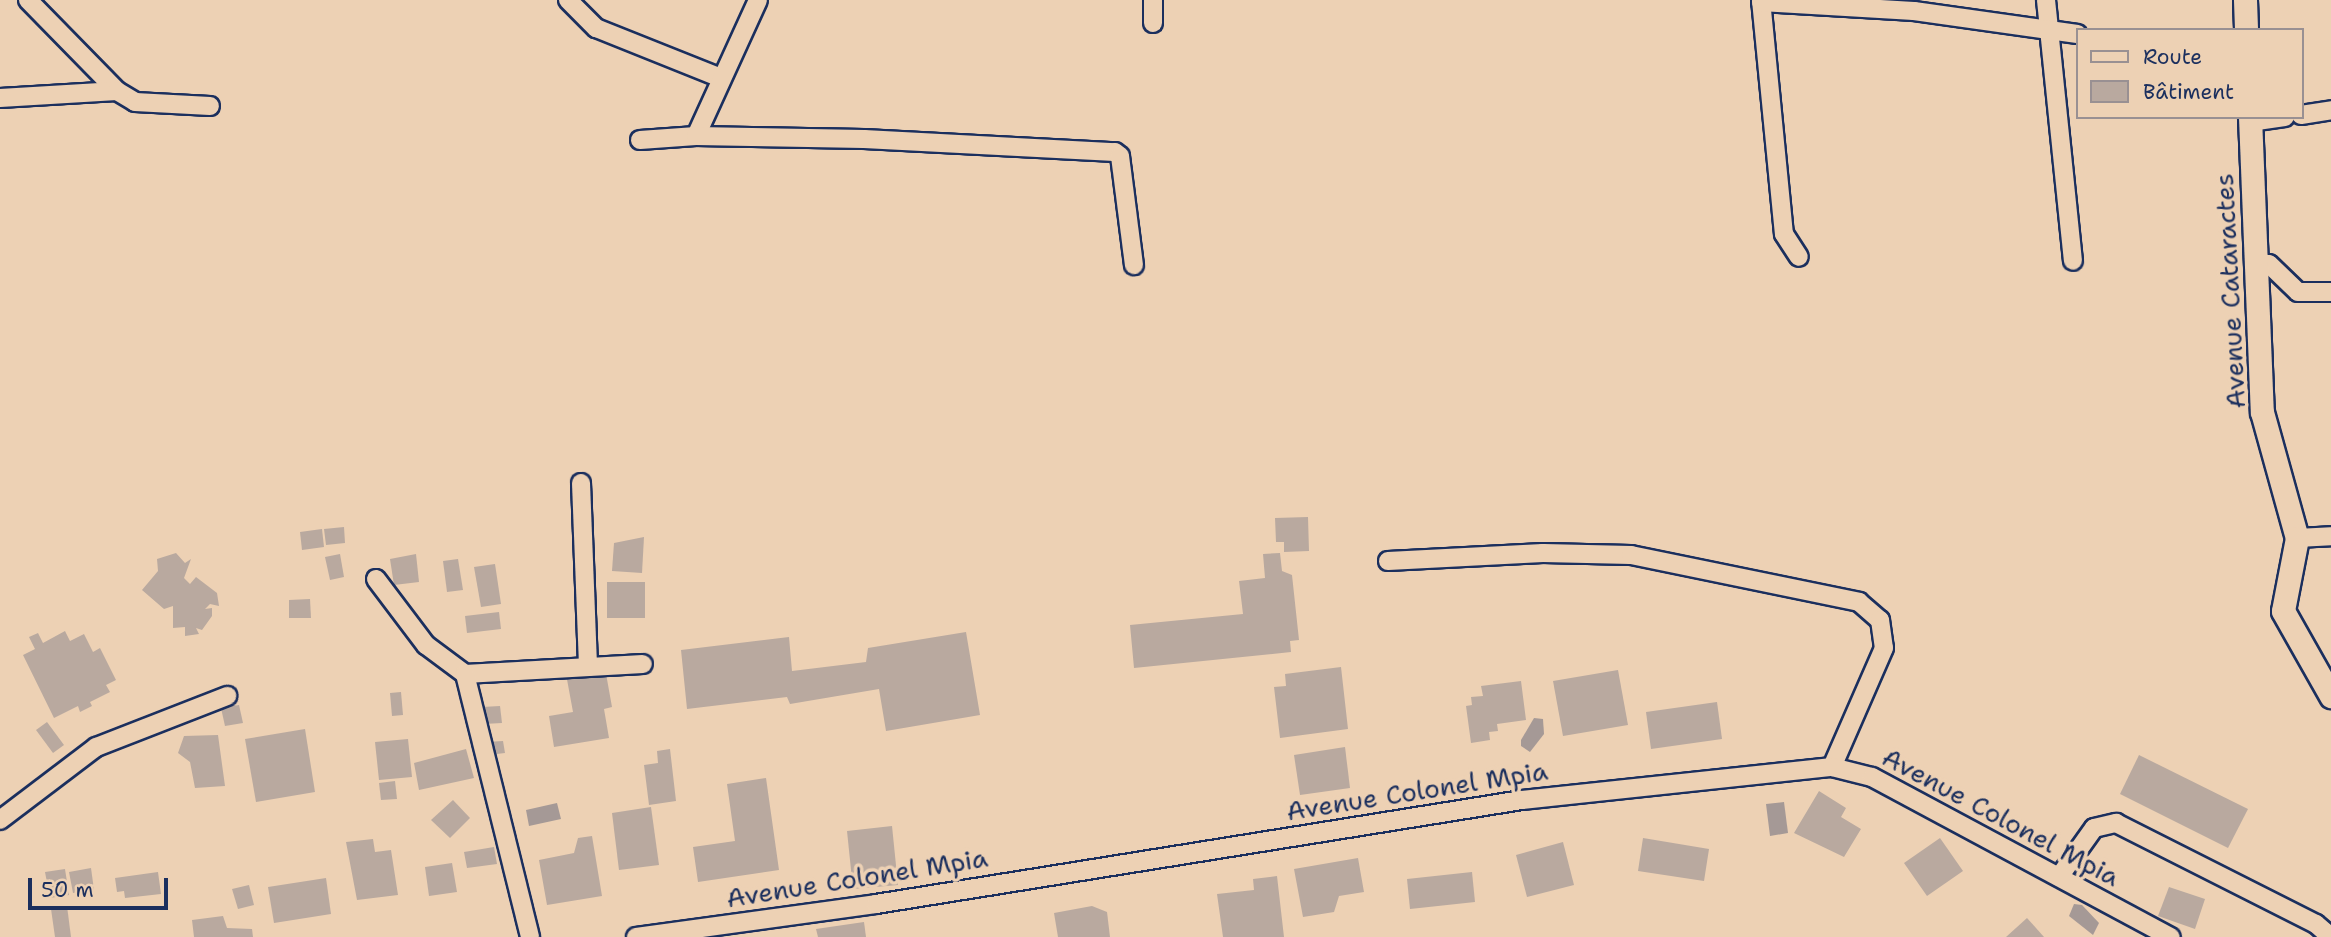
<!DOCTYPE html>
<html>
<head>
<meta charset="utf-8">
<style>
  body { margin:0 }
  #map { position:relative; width:2331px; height:937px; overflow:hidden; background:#edd1b4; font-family:"Shantell Sans",sans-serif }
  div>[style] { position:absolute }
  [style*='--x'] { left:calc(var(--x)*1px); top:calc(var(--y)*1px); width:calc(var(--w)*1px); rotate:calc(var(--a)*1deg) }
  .water>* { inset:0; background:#a59996 }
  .building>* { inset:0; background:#b9a99f }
  .roads { filter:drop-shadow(2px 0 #1b2f5e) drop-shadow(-2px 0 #1b2f5e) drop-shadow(0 2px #1b2f5e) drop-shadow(0 -2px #1b2f5e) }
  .minor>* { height:18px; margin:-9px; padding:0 9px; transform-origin:9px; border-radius:9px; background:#edd1b4 }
  .tertiary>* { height:23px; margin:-11.5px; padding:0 11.5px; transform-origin:11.5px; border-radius:11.5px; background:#edd1b4 }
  span { translate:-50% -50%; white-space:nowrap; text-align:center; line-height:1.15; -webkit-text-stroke:7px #edd1b4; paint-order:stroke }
  .street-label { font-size:26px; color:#1b2f5e }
  .legend { position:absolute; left:2076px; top:28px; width:228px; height:91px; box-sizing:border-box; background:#edd1b4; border:2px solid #999092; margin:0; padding:9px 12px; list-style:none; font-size:21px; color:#1b2f5e }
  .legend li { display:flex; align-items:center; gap:14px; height:35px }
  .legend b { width:35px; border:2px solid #999092 }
  .scale { position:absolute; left:28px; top:878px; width:140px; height:32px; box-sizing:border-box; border:4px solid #1b2f5e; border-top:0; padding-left:9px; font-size:21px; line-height:24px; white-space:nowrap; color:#1b2f5e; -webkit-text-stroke:5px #edd1b4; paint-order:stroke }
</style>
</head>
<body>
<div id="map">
  <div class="water">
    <div style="clip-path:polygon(1534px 718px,1543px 719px,1544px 734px,1530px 752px,1521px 746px,1521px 740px)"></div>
    <div style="clip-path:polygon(1784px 802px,1788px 833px,1770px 836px,1766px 804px)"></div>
    <div style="clip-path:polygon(557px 803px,561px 819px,529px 826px,526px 810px)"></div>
    <div style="clip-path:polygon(2074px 904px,2082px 905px,2099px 923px,2093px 935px,2069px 916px)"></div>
  </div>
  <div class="building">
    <div style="clip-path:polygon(1308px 517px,1309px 551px,1284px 552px,1284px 542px,1276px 542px,1275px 518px)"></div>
    <div style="clip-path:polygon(344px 527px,345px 543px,326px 545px,324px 529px)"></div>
    <div style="clip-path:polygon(322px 529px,324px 547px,302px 550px,300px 532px)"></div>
    <div style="clip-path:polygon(644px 537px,642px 573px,612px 571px,614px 543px)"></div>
    <div style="clip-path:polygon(176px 553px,185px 563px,191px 559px,184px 578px,190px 584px,196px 577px,217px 593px,219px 606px,210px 604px,205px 609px,212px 608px,212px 616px,202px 630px,196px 628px,199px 634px,185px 636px,185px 627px,173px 628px,173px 606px,164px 609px,142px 590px,158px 571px,157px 559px)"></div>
    <div style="clip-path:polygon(1280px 553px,1282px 571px,1292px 575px,1299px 640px,1290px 641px,1291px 652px,1134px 668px,1130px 625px,1243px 614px,1239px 581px,1265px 578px,1263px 554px)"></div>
    <div style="clip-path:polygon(340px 554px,344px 577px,330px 580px,325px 557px)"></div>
    <div style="clip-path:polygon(416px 554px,419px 582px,394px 585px,390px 559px)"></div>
    <div style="clip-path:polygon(458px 559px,463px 590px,447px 592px,443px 561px)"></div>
    <div style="clip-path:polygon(495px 564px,501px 604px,481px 607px,474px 567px)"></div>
    <div style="clip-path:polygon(607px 582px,645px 582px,645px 618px,607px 618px)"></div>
    <div style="clip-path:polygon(310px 599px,311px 618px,289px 618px,289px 600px)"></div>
    <div style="clip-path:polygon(499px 612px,501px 629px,467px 633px,465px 616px)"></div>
    <div style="clip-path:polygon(65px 631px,70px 641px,84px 634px,93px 652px,100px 648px,116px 680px,106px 685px,110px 692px,90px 702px,92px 706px,80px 712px,78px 706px,54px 718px,23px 655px,35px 649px,29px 637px,38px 633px,43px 643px)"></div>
    <div style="clip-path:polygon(966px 632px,980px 715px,886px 731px,879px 689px,790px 704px,787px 697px,687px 709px,681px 650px,789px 637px,792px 671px,866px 662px,868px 648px)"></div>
    <div style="clip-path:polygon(1341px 667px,1348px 729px,1280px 738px,1274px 687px,1286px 686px,1285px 674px)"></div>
    <div style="clip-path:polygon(605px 668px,612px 707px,604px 709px,609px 738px,554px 747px,549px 716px,573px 712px,566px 674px)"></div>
    <div style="clip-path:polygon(1618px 670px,1628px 725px,1563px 736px,1553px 681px)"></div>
    <div style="clip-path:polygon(1521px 681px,1526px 720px,1497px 724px,1498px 731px,1489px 732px,1490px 740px,1471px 743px,1466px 706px,1472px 705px,1471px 697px,1483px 696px,1481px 686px)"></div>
    <div style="clip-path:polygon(401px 692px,403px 715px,392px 716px,390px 693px)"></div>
    <div style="clip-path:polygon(1717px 702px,1722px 739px,1651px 749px,1646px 712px)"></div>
    <div style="clip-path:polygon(239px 705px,243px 723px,225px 726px,221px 708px)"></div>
    <div style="clip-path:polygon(500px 706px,502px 723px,484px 724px,482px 707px)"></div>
    <div style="clip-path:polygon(47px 722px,64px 745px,53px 753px,36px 730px)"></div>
    <div style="clip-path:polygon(305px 729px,315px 792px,256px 802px,245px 739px)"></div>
    <div style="clip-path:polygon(218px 735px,225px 786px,195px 788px,190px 762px,178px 753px,184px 736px)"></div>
    <div style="clip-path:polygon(408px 739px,412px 777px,379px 780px,375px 742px)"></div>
    <div style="clip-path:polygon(503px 741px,505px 753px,488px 755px,486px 742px)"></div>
    <div style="clip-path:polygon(1345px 747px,1350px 788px,1300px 795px,1294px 755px)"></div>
    <div style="clip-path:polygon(466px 749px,474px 778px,419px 790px,414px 763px)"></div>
    <div style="clip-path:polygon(670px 749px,676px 801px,649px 805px,644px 765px,658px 763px,657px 751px)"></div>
    <div style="clip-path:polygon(2139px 755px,2248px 809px,2228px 848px,2120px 794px)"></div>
    <div style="clip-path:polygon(766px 778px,779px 870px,698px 882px,693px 847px,735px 841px,727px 784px)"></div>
    <div style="clip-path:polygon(395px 781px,397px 799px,381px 800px,379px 783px)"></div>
    <div style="clip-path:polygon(1819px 791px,1846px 808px,1841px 817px,1861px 829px,1844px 857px,1794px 833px)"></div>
    <div style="clip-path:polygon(453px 800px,470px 818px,450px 838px,431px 820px)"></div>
    <div style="clip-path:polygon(651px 807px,659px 865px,619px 870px,612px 813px)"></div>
    <div style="clip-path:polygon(892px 826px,898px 885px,853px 889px,847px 831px)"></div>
    <div style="clip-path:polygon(592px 836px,602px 896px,547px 905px,539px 860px,574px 853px,578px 838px)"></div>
    <div style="clip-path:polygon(1643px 838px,1709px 849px,1704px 881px,1638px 871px)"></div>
    <div style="clip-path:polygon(1940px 838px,1963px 871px,1927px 896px,1904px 863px)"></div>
    <div style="clip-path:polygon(373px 839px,375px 852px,391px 850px,398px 895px,357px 900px,346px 842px)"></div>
    <div style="clip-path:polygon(1563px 842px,1574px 885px,1527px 897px,1516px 855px)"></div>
    <div style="clip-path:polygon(494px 847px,497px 864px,467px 868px,464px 852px)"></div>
    <div style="clip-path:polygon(1358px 858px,1364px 892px,1339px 896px,1334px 912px,1303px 917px,1294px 869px)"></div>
    <div style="clip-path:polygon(452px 863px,457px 892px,429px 896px,425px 867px)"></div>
    <div style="clip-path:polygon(91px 868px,94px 890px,73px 893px,69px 872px)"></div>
    <div style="clip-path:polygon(65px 869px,69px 895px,50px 898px,45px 872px)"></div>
    <div style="clip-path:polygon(158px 872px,161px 894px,125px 898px,124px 891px,117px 892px,115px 878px)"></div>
    <div style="clip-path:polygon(1472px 872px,1475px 902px,1410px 909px,1407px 879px)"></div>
    <div style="clip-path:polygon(1277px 876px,1284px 937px,1223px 937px,1217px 894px,1254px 890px,1253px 879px)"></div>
    <div style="clip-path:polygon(326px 878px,331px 914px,274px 923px,268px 887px)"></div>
    <div style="clip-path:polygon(249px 885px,254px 905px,238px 909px,232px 889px)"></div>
    <div style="clip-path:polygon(2169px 887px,2205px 899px,2195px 929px,2158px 916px)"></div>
    <div style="clip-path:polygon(67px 906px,71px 937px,55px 937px,51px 909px)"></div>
    <div style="clip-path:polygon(1092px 906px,1107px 912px,1110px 937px,1058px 937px,1054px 913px)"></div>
    <div style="clip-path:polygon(223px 916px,227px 928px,252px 929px,253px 937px,194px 937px,192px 920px)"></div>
    <div style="clip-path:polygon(2027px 918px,2044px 937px,2006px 937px)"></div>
    <div style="clip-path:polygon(864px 922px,866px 937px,818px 937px,816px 929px)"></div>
  </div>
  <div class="roads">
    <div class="minor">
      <div style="--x:28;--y:0;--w:127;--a:45.6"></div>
      <div style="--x:568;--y:0;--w:40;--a:45"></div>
      <div style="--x:596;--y:28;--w:135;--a:21.8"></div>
      <div style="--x:1761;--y:0;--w:235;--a:84.4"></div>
      <div style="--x:1784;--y:234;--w:27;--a:57"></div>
      <div style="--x:2046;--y:0;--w:262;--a:84.1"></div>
      <div style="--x:1761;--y:2;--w:153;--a:3.4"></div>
      <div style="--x:1914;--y:11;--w:165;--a:8"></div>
      <div style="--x:1153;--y:23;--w:23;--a:-90"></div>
      <div style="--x:0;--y:98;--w:117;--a:-3.4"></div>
      <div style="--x:117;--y:91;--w:21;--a:31"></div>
      <div style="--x:135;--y:102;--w:75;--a:3.1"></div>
      <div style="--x:2301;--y:115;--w:30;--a:-9"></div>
      <div style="--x:2250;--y:122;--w:35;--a:-8"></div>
      <div style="--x:696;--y:136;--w:149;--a:-65.5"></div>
      <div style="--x:640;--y:140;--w:56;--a:-4.1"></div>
      <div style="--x:696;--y:136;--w:168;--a:1"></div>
      <div style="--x:864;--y:139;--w:251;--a:3"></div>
      <div style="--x:1115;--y:152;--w:6;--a:39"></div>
      <div style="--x:1120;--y:156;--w:110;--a:82.7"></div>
      <div style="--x:2254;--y:262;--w:15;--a:8"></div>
      <div style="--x:2269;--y:264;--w:40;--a:44"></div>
      <div style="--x:2298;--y:292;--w:33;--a:0"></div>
      <div style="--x:581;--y:483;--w:184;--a:87.8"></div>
      <div style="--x:2297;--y:538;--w:34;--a:-3"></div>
      <div style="--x:1388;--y:561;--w:155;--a:-3"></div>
      <div style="--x:1543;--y:553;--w:88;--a:1.3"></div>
      <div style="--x:1631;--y:555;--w:233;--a:11.6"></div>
      <div style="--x:1859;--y:602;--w:28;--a:41"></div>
      <div style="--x:1880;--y:620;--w:28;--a:82"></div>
      <div style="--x:1884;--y:648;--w:130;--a:113.6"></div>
      <div style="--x:376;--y:579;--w:83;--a:52.9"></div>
      <div style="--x:426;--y:645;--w:49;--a:36.6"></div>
      <div style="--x:465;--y:674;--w:178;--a:-3.2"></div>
      <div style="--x:465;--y:674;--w:271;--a:76.1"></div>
      <div style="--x:0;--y:820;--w:121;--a:-37.2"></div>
      <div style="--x:96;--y:747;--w:141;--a:-21.3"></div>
      <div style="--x:2059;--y:877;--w:60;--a:-54.5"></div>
      <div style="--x:2094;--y:828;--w:23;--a:-13"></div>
      <div style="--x:2116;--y:823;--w:224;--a:26.8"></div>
      <div style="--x:2316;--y:924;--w:20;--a:41"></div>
      <div style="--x:636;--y:937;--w:242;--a:-7.8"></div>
      <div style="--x:876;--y:904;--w:654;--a:-9.15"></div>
      <div style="--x:1522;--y:800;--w:312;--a:-6.1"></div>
      <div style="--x:1832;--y:767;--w:41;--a:14"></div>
      <div style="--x:1872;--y:777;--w:339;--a:28.2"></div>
    </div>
    <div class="tertiary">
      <div style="--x:2245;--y:0;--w:30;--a:88"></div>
      <div style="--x:2250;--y:117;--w:295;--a:87.7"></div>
      <div style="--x:2262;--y:412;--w:131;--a:74.5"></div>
      <div style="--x:2297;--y:538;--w:74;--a:100.9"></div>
      <div style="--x:2283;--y:611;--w:98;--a:60.5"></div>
    </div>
  </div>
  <div class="street-label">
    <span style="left:2230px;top:291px;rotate:-93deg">Avenue Cataractes</span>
    <span style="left:1417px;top:791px;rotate:-9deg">Avenue Colonel Mpia</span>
    <span style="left:2001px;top:817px;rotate:28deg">Avenue Colonel Mpia</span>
    <span style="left:857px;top:878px;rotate:-9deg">Avenue Colonel Mpia</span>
  </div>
  <ul class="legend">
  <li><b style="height:9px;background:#edd1b4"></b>Route</li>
  <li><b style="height:19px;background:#b9a99f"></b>Bâtiment</li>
  </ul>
  <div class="scale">50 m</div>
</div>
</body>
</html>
